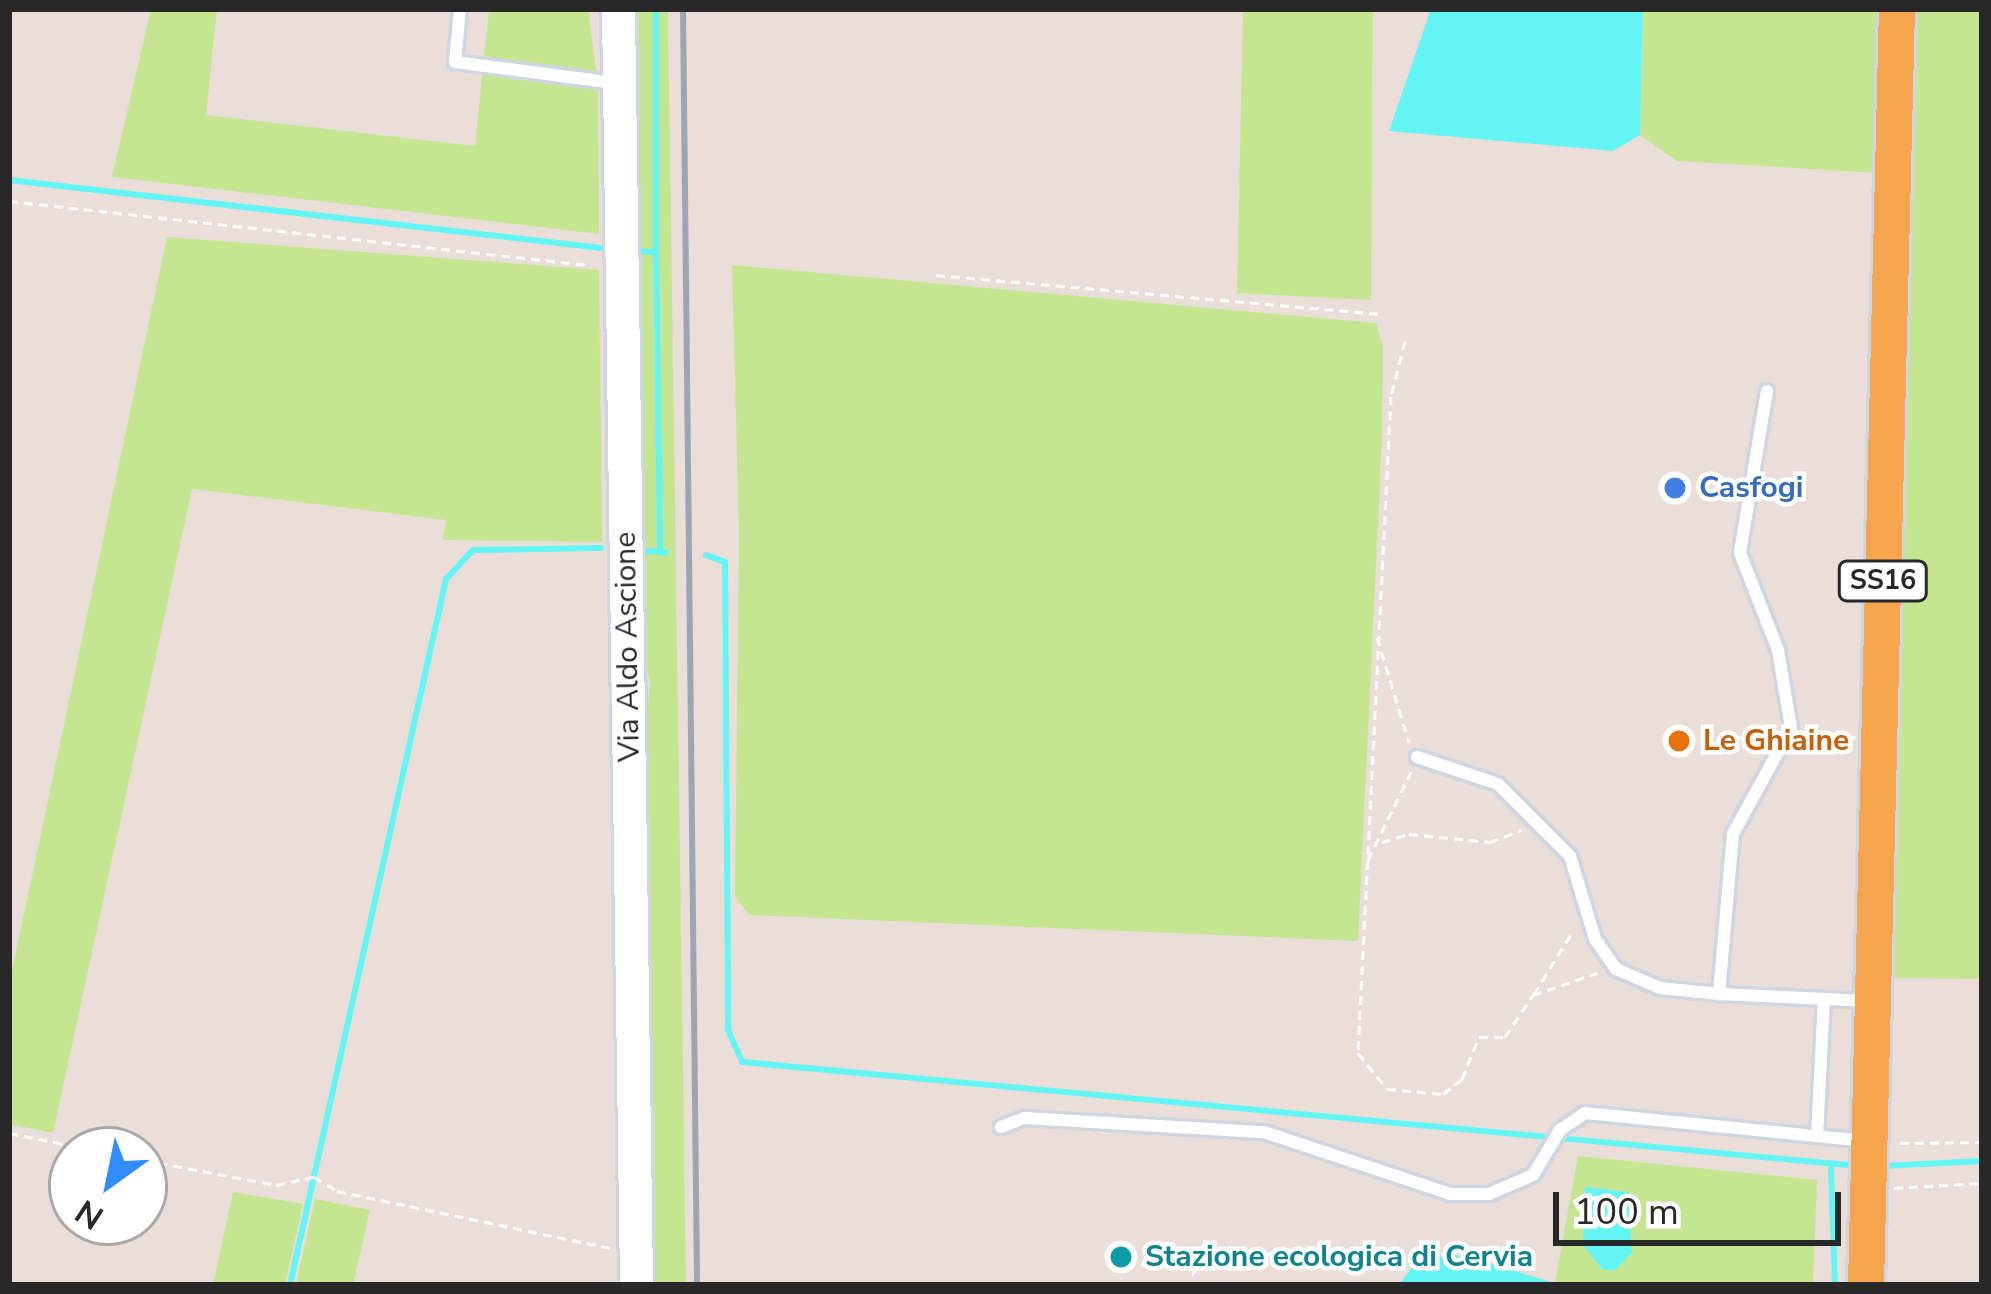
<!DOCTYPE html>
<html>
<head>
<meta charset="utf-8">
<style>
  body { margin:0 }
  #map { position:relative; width:1991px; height:1294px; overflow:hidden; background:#ebded8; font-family:"Nunito Sans",sans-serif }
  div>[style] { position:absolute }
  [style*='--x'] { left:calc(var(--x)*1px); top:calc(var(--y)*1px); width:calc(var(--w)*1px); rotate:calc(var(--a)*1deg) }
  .green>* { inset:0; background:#c4e690 }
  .water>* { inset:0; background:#63f4f5 }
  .stream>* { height:6px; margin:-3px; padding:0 3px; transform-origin:3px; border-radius:3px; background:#63f4f5 }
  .path>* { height:3px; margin-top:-1.5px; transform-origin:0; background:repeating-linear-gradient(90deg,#fff 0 9px,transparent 0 15px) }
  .roads { filter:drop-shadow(3px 0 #cdd6e2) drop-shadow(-3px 0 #cdd6e2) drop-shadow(0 3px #cdd6e2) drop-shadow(0 -3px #cdd6e2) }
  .lane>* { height:12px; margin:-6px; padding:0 6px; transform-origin:6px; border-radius:6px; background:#fff }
  .secondary>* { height:33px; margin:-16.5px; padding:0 16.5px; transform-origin:16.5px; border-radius:16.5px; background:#fff }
  .primary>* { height:36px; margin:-18px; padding:0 18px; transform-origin:18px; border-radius:18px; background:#f8a550 }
  .rail>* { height:6px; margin:-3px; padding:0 3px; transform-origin:3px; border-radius:3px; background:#9ba5b3 }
  .dots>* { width:33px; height:33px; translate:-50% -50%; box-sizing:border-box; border:6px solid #fff; border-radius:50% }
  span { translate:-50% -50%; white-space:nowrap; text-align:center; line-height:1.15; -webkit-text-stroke:9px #fff; paint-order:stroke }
  .shield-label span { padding:3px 9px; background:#fff; border:3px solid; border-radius:9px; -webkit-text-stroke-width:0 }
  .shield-label { font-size:27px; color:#282828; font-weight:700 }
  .shop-label { font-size:30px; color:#366cbe; font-weight:700 }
  .left { translate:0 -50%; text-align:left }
  .street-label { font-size:30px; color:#282828 }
  .food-label { font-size:30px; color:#c56008; font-weight:700 }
  .culture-label { font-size:30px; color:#0d838f; font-weight:700 }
  .frame { position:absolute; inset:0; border:12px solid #282828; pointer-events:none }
  .north { position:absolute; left:48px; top:1126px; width:120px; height:120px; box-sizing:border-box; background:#fff; border:3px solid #a9a9a9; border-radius:50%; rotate:213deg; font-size:33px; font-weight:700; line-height:48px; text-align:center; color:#282828 }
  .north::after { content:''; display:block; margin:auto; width:42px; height:54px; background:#318dff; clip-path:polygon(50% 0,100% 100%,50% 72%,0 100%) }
  .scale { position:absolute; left:1553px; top:1192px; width:288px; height:54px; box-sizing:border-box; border:6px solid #282828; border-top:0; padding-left:15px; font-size:36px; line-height:42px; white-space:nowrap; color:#282828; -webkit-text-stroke:9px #fff; paint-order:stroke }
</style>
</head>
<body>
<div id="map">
  <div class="green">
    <div style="clip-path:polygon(151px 9px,217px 9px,206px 115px,475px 146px,489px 9px,588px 9px,598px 85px,599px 234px,112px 177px)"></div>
    <div style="clip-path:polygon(627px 9px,668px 9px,686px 1285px,649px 1285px,642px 764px,650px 686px,639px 613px)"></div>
    <div style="clip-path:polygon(1243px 9px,1373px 9px,1371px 300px,1237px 293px)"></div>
    <div style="clip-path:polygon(1643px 9px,1883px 9px,1879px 173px,1677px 161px,1640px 135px)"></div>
    <div style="clip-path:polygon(1918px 9px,1982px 9px,1982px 979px,1893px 978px)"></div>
    <div style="clip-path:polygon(167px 237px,599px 270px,602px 542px,443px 540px,446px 520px,192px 489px,53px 1133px,9px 1124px,9px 985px)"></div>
    <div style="clip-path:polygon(732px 265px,1376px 323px,1383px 347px,1382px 438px,1358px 941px,749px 915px,735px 897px,739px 534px)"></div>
    <div style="clip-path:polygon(1578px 1156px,1817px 1180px,1813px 1285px,1555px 1283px)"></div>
    <div style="clip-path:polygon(233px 1192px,303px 1204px,285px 1285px,213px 1285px)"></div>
    <div style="clip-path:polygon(315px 1199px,370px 1210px,353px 1285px,296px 1285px)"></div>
  </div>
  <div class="water">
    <div style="clip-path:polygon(1431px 9px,1643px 9px,1640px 135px,1613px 151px,1389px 131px)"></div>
    <div style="clip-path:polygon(1585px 1187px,1628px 1192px,1632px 1253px,1615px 1270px,1603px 1270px,1583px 1245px)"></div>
    <div style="clip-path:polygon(1451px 1254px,1485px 1262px,1561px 1285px,1399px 1285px,1414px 1264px)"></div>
  </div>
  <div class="stream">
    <div style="--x:9;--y:180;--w:605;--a:6.55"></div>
    <div style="--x:635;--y:251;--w:21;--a:3"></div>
    <div style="--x:656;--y:252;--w:300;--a:89.2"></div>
    <div style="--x:656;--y:252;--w:243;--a:-90"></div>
    <div style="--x:648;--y:551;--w:18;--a:6"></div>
    <div style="--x:706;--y:555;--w:20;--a:20"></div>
    <div style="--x:725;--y:562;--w:468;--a:89.6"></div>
    <div style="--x:728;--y:1030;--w:35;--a:66"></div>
    <div style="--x:742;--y:1062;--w:1122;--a:5.32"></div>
    <div style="--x:1884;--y:1166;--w:98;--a:-2.9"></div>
    <div style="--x:1831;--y:1169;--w:116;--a:88"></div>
    <div style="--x:290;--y:1285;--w:723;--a:-77.54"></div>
    <div style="--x:446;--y:579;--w:40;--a:-47"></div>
    <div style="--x:473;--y:550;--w:128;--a:-0.9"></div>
  </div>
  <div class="path">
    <div style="--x:9;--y:201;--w:583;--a:6.31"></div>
    <div style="--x:936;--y:275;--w:449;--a:5"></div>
    <div style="--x:1405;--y:341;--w:57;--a:104.3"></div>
    <div style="--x:1391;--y:396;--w:658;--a:92.88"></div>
    <div style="--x:1358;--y:1053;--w:46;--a:51.1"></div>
    <div style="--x:1387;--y:1089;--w:56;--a:5.1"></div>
    <div style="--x:1443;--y:1094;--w:24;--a:-38"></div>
    <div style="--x:1462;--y:1079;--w:45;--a:-68"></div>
    <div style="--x:1479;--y:1037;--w:26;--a:0"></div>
    <div style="--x:1505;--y:1037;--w:50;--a:-56.3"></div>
    <div style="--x:1533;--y:995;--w:68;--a:-19"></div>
    <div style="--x:1377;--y:637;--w:110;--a:73.1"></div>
    <div style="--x:1382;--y:842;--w:28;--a:-17"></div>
    <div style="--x:1409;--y:834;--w:81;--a:5.6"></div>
    <div style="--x:1490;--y:842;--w:34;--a:-21"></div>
    <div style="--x:1368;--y:860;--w:98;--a:-64"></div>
    <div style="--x:1534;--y:994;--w:74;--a:-58.2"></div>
    <div style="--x:9;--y:1133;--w:86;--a:11.4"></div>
    <div style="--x:1900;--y:1143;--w:82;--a:-0.7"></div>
    <div style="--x:144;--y:1160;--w:134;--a:10.7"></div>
    <div style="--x:276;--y:1185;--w:39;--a:-12"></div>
    <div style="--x:314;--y:1177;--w:27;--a:31"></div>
    <div style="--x:337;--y:1191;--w:279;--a:11.8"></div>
    <div style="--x:1894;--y:1188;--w:88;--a:-3.3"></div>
  </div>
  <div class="roads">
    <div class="lane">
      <div style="--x:460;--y:9;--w:53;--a:95.4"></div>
      <div style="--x:455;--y:62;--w:161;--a:7.5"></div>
      <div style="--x:1767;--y:391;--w:164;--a:99.5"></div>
      <div style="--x:1740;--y:553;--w:104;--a:68.6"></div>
      <div style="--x:1778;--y:650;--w:79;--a:80.5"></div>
      <div style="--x:1791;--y:728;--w:121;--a:118.7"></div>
      <div style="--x:1733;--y:834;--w:161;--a:95"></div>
      <div style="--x:1719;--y:994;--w:150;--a:2.7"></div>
      <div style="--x:1417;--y:757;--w:85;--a:18.4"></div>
      <div style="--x:1498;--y:784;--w:102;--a:45"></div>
      <div style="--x:1570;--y:856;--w:87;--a:73.2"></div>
      <div style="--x:1595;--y:939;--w:37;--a:55"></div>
      <div style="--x:1616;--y:969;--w:48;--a:23.4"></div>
      <div style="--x:1660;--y:988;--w:59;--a:5.8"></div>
      <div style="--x:1001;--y:1127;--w:26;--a:-21"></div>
      <div style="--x:1025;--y:1118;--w:239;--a:3.4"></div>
      <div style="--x:1264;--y:1132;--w:196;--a:18.4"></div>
      <div style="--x:1450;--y:1194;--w:39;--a:0"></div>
      <div style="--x:1489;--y:1194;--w:48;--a:-23.4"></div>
      <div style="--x:1533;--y:1175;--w:52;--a:-59"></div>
      <div style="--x:1560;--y:1130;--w:30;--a:-34"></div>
      <div style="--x:1585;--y:1113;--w:282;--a:5.7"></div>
      <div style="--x:1817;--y:1136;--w:137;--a:-87.1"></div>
    </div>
    <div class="secondary">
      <div style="--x:618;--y:9;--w:1276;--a:89.19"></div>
    </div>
    <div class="primary">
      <div style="--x:1866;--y:1285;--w:1276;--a:-88.61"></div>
    </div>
  </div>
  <div class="rail">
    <div style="--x:683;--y:9;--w:1276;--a:89.37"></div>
  </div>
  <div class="dots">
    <div style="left:1675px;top:488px;background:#3f7fe0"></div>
    <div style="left:1679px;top:741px;background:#e8710a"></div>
    <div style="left:1121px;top:1257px;background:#0f9aa8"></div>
  </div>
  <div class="shield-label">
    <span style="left:1883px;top:581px">SS16</span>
  </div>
  <div class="shop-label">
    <span class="left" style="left:1699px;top:488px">Casfogi</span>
  </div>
  <div class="street-label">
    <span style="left:628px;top:647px;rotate:-91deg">Via Aldo Ascione</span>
  </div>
  <div class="food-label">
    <span class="left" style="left:1703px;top:741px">Le Ghiaine</span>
  </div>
  <div class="culture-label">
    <span class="left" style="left:1145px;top:1257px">Stazione ecologica di Cervia</span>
  </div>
  <div class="frame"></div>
  <div class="north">N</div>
  <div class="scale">100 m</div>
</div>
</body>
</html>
